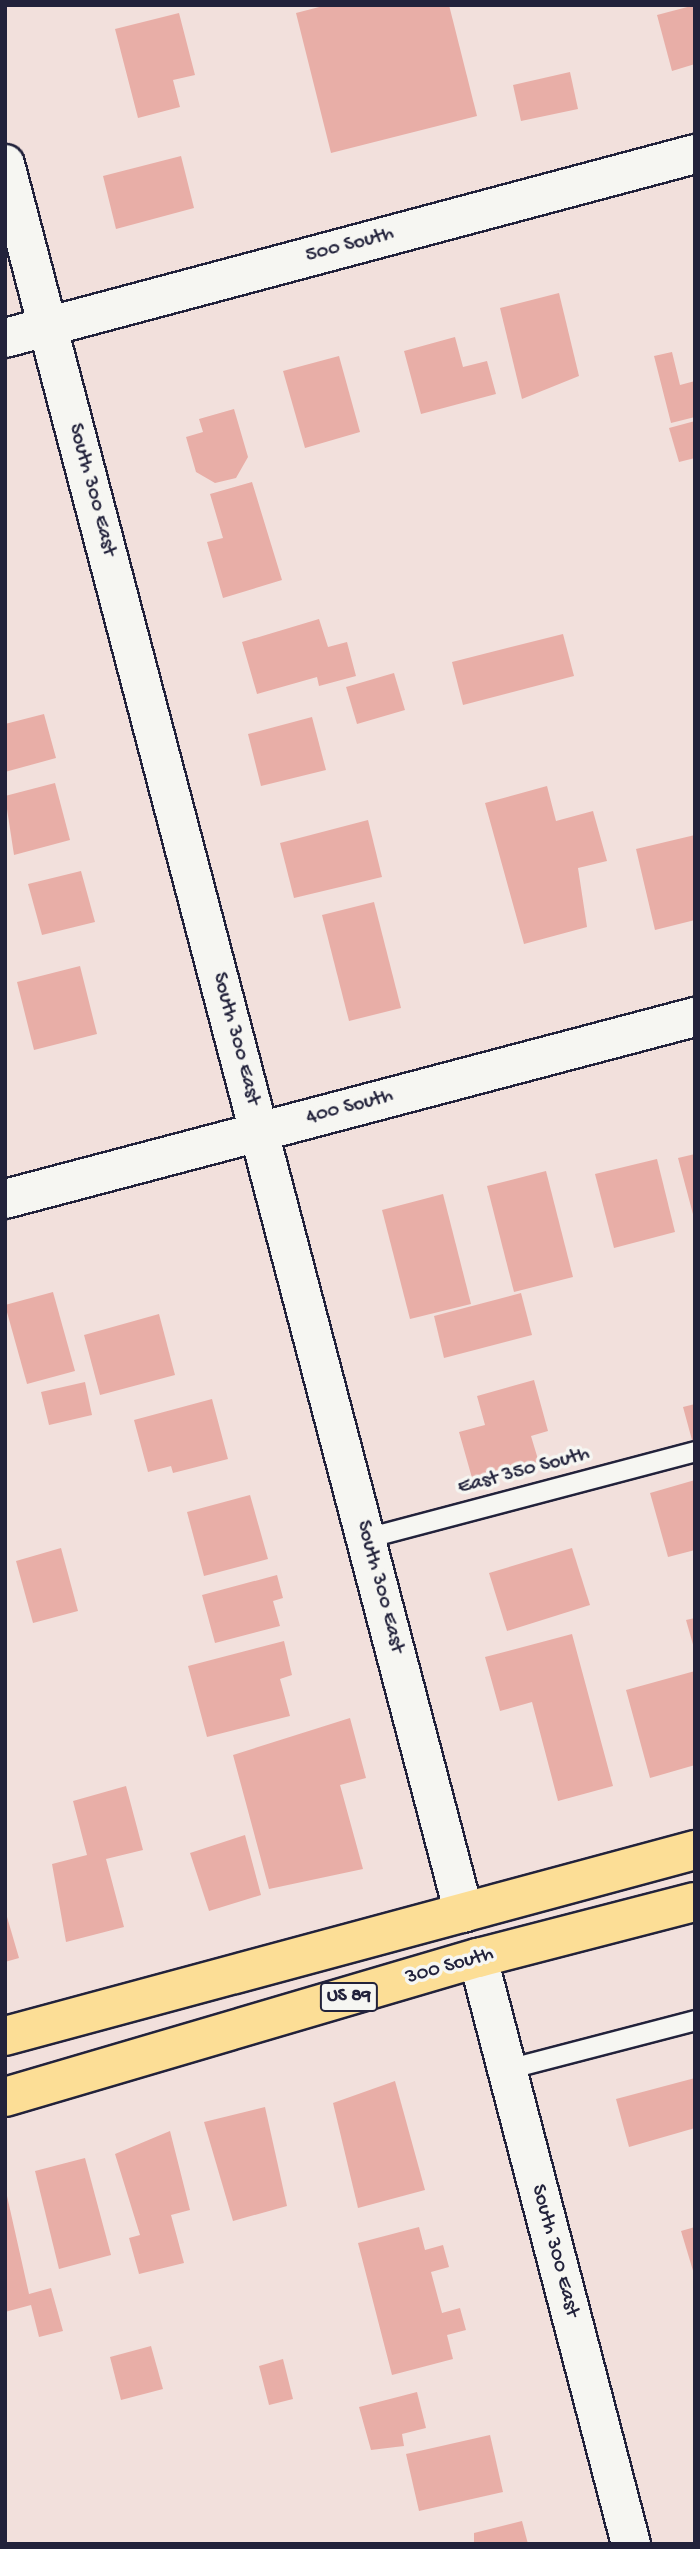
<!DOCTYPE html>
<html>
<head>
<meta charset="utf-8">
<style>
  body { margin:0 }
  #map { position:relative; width:700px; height:2549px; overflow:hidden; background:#f2e0dc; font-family:"Gochi Hand",sans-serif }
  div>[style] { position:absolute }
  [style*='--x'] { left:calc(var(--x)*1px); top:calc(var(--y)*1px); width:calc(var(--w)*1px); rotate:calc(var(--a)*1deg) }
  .building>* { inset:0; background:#e8aea7 }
  .roads { filter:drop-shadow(2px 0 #22223b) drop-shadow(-2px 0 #22223b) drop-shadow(0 2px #22223b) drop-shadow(0 -2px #22223b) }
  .lane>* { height:19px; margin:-9.5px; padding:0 9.5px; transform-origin:9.5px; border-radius:9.5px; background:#f6f6f2 }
  .street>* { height:38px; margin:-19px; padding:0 19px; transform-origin:19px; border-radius:19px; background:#f6f6f2 }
  .primary>* { height:38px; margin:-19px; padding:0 19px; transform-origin:19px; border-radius:19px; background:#fcde96 }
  span { translate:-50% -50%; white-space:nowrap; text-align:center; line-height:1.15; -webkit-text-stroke:7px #f6f6f2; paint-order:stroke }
  .shield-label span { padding:2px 5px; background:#f6f6f2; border:2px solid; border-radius:5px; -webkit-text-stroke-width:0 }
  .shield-label { font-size:19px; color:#22223b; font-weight:700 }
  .street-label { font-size:21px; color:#22223b }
  .frame { position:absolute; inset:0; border:7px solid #22223b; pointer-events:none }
</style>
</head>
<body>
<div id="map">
  <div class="building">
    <div style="clip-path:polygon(327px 5px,449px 5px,477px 116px,331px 153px,296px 13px)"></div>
    <div style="clip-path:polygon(695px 5px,695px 64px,672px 71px,657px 15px)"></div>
    <div style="clip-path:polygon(179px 13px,195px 75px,173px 80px,180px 107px,138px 118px,115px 29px)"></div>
    <div style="clip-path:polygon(570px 72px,578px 109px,521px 121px,513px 85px)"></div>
    <div style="clip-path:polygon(181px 156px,194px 208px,116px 229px,103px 176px)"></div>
    <div style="clip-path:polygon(559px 293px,579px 376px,522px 399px,500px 308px)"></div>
    <div style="clip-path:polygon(455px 337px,463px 367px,487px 361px,496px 394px,421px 414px,404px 351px)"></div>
    <div style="clip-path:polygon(672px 352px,680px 385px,695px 381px,695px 417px,671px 423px,654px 356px)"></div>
    <div style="clip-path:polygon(339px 356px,360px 432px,305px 448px,283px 371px)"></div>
    <div style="clip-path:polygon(234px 409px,248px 457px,236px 478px,215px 483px,196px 472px,186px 437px,203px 432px,199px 419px)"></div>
    <div style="clip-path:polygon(695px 421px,695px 458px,679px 462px,669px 428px)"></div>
    <div style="clip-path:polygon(252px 482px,282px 580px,223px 598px,207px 542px,223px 538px,210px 494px)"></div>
    <div style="clip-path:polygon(319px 619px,328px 647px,347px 642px,356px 676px,319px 686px,317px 677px,257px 694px,242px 642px)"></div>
    <div style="clip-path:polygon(563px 634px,574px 676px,463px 705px,452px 662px)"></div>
    <div style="clip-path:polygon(394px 673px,405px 710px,357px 724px,346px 687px)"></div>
    <div style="clip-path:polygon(44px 714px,56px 758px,5px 772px,5px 724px)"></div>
    <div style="clip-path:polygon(312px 717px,326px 770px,261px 786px,248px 734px)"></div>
    <div style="clip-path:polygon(55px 783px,70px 840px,14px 855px,5px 796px)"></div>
    <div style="clip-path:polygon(547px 786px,556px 821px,593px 811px,607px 861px,578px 868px,587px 927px,524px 944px,485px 803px)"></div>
    <div style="clip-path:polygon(368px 820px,382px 877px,294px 898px,280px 843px)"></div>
    <div style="clip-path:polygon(695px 835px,695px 920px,655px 930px,636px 849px)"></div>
    <div style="clip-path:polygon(81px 871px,95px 922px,42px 935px,28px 884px)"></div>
    <div style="clip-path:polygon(374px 902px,401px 1008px,349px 1021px,322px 915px)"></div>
    <div style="clip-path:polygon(80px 966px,97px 1034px,34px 1050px,17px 982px)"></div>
    <div style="clip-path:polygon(695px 1154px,695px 1218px,694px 1218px,678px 1158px)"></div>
    <div style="clip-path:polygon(657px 1159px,675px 1232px,614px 1248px,595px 1174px)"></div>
    <div style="clip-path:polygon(546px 1171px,573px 1277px,514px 1292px,487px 1186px)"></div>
    <div style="clip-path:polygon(443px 1194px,471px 1304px,410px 1319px,382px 1210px)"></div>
    <div style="clip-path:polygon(53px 1292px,75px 1371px,27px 1384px,5px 1305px)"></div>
    <div style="clip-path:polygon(521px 1293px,532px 1335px,444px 1358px,434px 1316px)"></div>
    <div style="clip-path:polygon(159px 1314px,175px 1375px,100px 1395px,84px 1335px)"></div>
    <div style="clip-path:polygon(534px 1380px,548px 1431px,531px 1436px,540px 1466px,474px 1485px,459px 1432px,485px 1425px,477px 1396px)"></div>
    <div style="clip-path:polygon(85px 1382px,92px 1415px,49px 1425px,41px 1392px)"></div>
    <div style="clip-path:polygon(212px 1399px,228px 1459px,173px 1473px,171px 1466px,148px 1472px,134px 1420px)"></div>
    <div style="clip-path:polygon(695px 1404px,695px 1439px,692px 1440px,683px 1407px)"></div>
    <div style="clip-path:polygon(695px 1480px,695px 1550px,668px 1557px,650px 1493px)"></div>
    <div style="clip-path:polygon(250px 1495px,268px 1559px,204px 1576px,187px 1512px)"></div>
    <div style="clip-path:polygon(61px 1548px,78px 1611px,33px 1623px,16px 1561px)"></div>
    <div style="clip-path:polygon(572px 1548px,590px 1605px,507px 1631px,489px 1573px)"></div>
    <div style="clip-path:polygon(277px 1575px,283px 1598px,273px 1601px,280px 1626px,215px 1643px,202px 1595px)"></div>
    <div style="clip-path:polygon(695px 1618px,695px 1648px,694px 1648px,686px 1620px)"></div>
    <div style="clip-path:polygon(572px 1634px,613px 1786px,558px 1801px,532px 1702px,500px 1711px,485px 1657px)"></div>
    <div style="clip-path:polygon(284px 1641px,292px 1675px,280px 1679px,290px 1716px,207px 1737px,188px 1666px)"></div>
    <div style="clip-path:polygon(695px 1671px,695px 1765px,650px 1778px,626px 1690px)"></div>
    <div style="clip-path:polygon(350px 1718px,366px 1778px,340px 1785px,363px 1869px,269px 1889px,233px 1755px)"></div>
    <div style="clip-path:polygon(126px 1786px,143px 1850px,106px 1859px,124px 1927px,66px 1942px,52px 1864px,87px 1855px,73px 1801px)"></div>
    <div style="clip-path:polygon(245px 1835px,261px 1895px,209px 1911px,190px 1853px)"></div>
    <div style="clip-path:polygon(5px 1910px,19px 1958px,5px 1962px)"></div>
    <div style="clip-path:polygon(695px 2078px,695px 2128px,629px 2147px,616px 2099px)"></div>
    <div style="clip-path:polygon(395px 2081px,425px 2190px,358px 2208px,333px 2103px)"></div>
    <div style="clip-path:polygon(265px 2107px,287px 2206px,233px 2221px,204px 2122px)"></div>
    <div style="clip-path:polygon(170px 2131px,190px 2210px,171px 2215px,184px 2263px,139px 2274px,129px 2238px,140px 2235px,115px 2154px)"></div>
    <div style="clip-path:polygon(85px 2158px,111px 2255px,59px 2269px,35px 2171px)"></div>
    <div style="clip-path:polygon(5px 2187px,29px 2294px,51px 2288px,63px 2331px,39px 2337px,31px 2305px,5px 2312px)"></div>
    <div style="clip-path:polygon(419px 2227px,425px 2250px,443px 2245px,449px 2267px,431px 2272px,442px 2313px,460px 2308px,466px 2330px,447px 2335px,453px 2359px,392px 2375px,358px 2243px)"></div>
    <div style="clip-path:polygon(695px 2227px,695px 2274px,694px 2274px,681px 2231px)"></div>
    <div style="clip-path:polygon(151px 2346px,163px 2389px,121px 2400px,110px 2357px)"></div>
    <div style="clip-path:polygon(283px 2359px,293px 2399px,269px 2405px,259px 2366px)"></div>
    <div style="clip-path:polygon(417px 2392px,426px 2428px,402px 2434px,404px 2446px,371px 2450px,359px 2407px)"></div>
    <div style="clip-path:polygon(490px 2435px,503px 2492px,419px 2511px,406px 2454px)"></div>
    <div style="clip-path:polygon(522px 2521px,528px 2544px,474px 2544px,474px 2533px)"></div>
  </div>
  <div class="roads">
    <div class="lane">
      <div style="--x:366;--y:1538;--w:340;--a:-14.8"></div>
      <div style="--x:507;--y:2069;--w:194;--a:-14.6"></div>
    </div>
    <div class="street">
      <div style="--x:5;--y:164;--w:1808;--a:75.3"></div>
      <div style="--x:5;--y:338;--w:714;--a:-14.93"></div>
      <div style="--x:5;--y:1199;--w:714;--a:-14.78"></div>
      <div style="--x:478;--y:1958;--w:606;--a:75.37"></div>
    </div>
    <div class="primary">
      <div style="--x:5;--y:2036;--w:715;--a:-15.09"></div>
      <div style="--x:5;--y:2097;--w:493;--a:-16.4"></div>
      <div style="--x:478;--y:1958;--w:224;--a:-14.5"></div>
    </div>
  </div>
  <div class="shield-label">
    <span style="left:349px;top:1997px">US 89</span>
  </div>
  <div class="street-label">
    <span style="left:350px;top:246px;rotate:-15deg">500 South</span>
    <span style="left:91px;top:490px;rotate:75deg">South 300 East</span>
    <span style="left:235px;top:1039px;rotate:75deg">South 300 East</span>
    <span style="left:350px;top:1108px;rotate:-15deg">400 South</span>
    <span style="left:524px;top:1472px;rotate:-15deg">East 350 South</span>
    <span style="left:379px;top:1587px;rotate:75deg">South 300 East</span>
    <span style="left:450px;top:1967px;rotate:-16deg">300 South</span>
    <span style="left:554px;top:2251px;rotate:75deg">South 300 East</span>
  </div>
  <div class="frame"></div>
</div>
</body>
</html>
